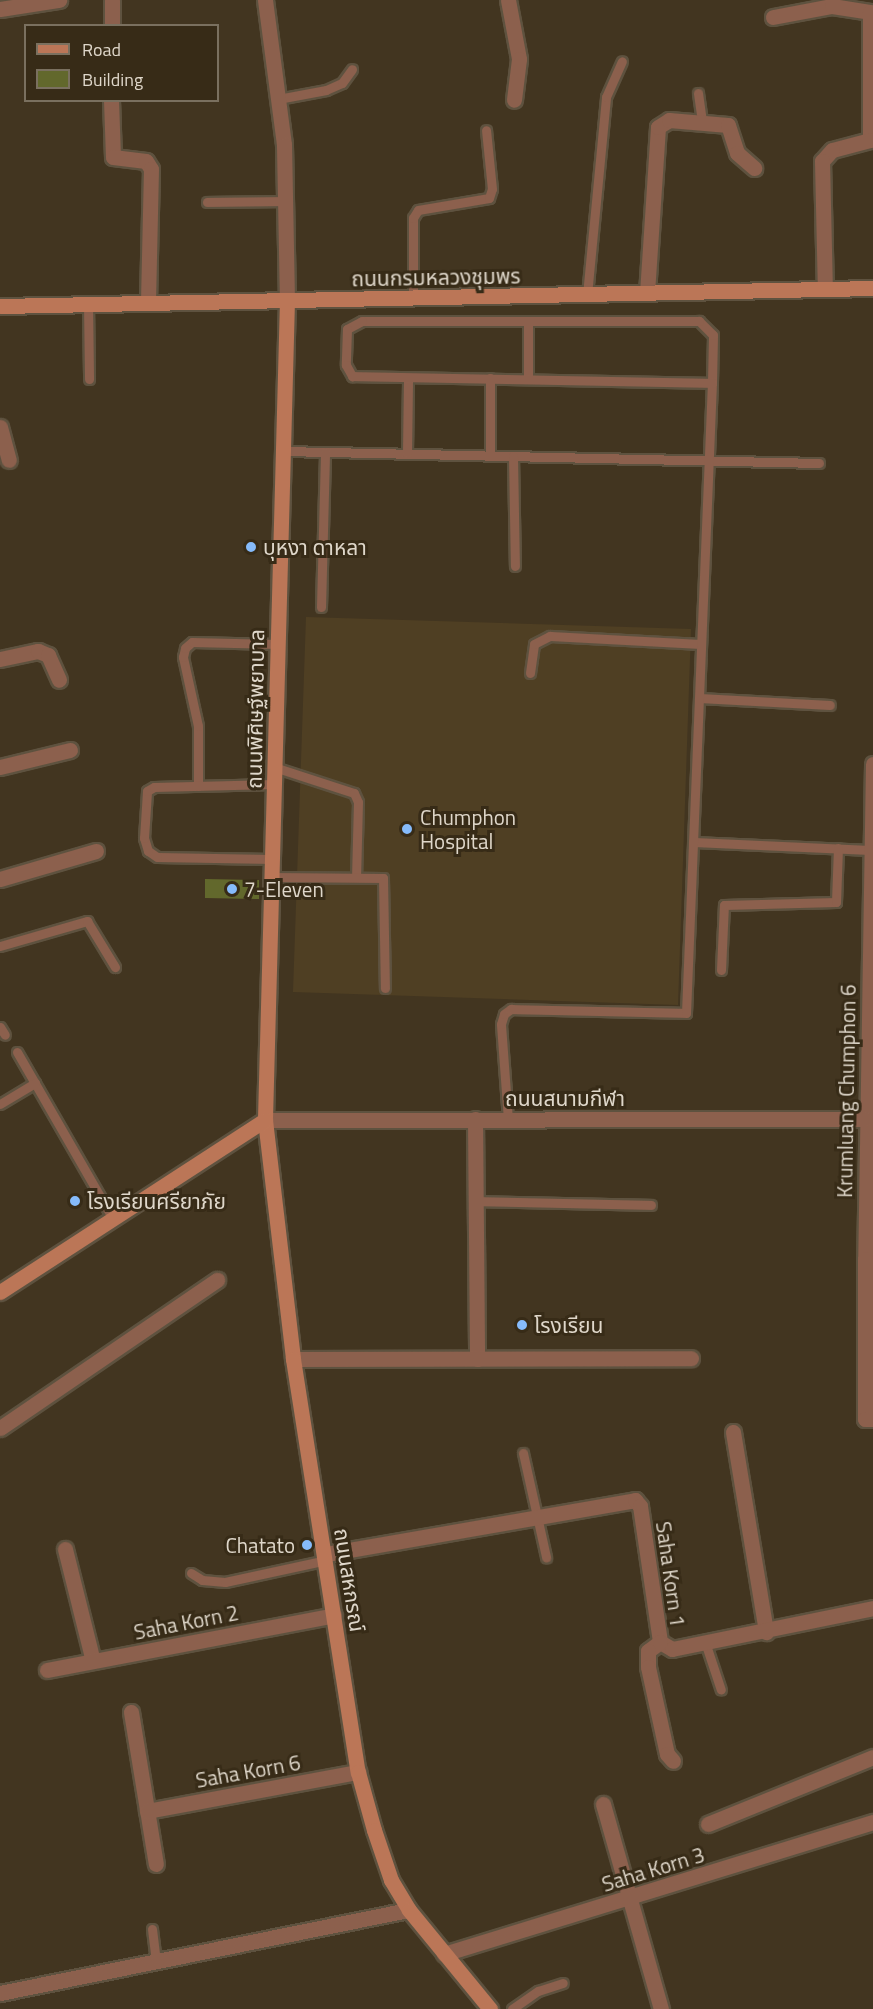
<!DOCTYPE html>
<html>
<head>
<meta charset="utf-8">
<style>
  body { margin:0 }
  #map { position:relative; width:873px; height:2009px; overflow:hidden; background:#423520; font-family:"Titillium Web","Noto Sans Thai",sans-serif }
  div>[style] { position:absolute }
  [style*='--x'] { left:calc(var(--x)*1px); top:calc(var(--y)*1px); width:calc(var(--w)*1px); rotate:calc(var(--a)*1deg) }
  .built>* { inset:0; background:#4f3f23 }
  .building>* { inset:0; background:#62682c }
  .roads { filter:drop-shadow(2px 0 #5e523f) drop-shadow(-2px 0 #5e523f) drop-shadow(0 2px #5e523f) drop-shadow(0 -2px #5e523f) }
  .lane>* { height:9px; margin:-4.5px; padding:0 4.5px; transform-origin:4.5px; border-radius:4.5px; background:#8c604d }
  .street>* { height:15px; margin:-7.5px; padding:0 7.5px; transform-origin:7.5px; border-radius:7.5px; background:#8c604d }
  .secondary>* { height:15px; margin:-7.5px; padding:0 7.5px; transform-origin:7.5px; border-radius:7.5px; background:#bb7657 }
  .dots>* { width:16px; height:16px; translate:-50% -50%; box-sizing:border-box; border:3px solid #372b17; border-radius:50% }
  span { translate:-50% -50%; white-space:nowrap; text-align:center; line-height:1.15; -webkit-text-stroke:6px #372b17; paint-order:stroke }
  .street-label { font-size:21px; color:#dfd7ca }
  .poi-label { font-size:21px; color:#dfd7ca }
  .left { translate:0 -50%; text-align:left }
  .right { translate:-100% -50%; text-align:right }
  .legend { position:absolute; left:24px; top:24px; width:195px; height:78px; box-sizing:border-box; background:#372b17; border:2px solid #7a705f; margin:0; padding:8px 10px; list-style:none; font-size:18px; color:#dfd7ca }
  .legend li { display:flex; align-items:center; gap:12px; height:30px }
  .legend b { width:30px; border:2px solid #7a705f }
</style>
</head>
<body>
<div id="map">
  <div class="built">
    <div style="clip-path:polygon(306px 617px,691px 629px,678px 1005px,293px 992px)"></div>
  </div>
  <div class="building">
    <div style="clip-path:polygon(205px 879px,259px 880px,259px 899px,205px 898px)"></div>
  </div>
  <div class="roads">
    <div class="lane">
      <div style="--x:698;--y:93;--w:29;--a:82"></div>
      <div style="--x:278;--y:99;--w:49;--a:-10.6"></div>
      <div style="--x:326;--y:90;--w:17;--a:-24"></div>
      <div style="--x:342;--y:83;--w:17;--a:-54"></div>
      <div style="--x:207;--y:202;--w:78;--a:-0.7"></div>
      <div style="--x:587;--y:295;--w:199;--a:-84.5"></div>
      <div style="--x:606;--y:97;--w:39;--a:-66"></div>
      <div style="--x:413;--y:299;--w:81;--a:-90"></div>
      <div style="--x:413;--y:218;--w:9;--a:-58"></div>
      <div style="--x:418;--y:210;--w:72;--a:-9.6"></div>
      <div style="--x:489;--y:198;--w:9;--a:-72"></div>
      <div style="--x:492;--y:189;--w:59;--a:-95.8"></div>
      <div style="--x:88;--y:304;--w:75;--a:89.2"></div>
      <div style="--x:490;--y:378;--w:77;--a:90"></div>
      <div style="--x:528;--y:378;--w:57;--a:-90"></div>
      <div style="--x:283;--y:451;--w:536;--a:1.28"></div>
      <div style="--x:407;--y:453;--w:75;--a:-89.2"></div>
      <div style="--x:513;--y:456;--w:110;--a:89"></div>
      <div style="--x:321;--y:607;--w:155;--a:-88.5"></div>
      <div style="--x:530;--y:673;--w:29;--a:-82"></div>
      <div style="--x:534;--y:644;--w:18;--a:-27"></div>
      <div style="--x:550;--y:636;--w:151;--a:3"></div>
      <div style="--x:699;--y:698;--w:131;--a:3.1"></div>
      <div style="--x:274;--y:767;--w:84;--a:18"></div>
      <div style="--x:354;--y:793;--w:10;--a:66"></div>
      <div style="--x:358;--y:802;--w:74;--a:91.5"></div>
      <div style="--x:198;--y:786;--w:60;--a:-90"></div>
      <div style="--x:198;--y:726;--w:71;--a:-102.3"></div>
      <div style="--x:183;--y:657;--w:9;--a:-77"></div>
      <div style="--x:185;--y:648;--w:9;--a:-41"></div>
      <div style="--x:192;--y:642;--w:85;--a:1.3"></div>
      <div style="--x:693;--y:842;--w:178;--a:2.6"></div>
      <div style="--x:272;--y:859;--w:115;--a:-179"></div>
      <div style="--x:157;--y:857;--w:11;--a:-146"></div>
      <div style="--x:148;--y:851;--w:14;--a:-107"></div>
      <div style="--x:144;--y:838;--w:47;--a:-86.3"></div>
      <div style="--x:147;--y:791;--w:8;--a:-30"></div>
      <div style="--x:154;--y:787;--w:120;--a:-1.4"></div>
      <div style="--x:271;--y:877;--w:112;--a:0.5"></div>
      <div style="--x:383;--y:878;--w:110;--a:89"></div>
      <div style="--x:0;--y:946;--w:91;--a:-16"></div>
      <div style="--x:87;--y:921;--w:54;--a:58.7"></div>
      <div style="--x:721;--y:970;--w:65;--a:-87.4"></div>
      <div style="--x:724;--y:905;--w:112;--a:-1.5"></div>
      <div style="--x:836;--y:902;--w:54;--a:-87.9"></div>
      <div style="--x:0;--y:1027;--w:9;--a:58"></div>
      <div style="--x:17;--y:1052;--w:193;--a:60.1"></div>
      <div style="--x:0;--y:1104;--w:41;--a:-31"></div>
      <div style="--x:508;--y:1120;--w:96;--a:-94.2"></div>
      <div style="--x:501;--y:1024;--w:10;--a:-73"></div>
      <div style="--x:504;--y:1014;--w:9;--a:-36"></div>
      <div style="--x:511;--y:1009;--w:175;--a:1.3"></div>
      <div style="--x:686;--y:1013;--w:631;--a:-87.64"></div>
      <div style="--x:712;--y:383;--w:48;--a:-88.8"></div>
      <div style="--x:713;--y:335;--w:20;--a:-135"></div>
      <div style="--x:699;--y:321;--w:337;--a:180"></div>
      <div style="--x:362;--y:321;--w:17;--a:152"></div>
      <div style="--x:347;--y:329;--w:36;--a:92"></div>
      <div style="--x:346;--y:365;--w:13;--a:61"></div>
      <div style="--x:352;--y:376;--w:360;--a:1.1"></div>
      <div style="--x:476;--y:1201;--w:175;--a:1.3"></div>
      <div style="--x:523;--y:1453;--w:107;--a:77.5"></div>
      <div style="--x:191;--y:1573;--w:13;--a:32"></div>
      <div style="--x:202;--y:1580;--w:23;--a:5"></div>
      <div style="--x:225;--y:1582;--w:104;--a:-12.2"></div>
      <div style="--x:706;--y:1645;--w:47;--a:71.6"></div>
      <div style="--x:152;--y:1929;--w:33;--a:83"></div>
      <div style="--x:512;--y:2009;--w:32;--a:-35"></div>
      <div style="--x:538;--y:1991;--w:26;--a:-18"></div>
    </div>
    <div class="street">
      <div style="--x:265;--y:0;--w:146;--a:82.5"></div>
      <div style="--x:284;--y:145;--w:155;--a:88.9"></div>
      <div style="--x:508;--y:0;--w:60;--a:79.4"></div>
      <div style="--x:519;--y:59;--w:41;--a:97"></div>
      <div style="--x:0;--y:9;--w:60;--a:-8.7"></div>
      <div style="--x:773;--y:17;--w:60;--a:-10.6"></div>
      <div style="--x:832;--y:6;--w:38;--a:9"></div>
      <div style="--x:870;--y:12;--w:128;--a:90"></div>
      <div style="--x:870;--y:140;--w:39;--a:165"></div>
      <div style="--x:832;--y:150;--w:15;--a:132"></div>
      <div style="--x:822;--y:161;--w:128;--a:88.7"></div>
      <div style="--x:112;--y:26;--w:26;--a:-90"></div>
      <div style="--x:111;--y:100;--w:57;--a:88"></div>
      <div style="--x:113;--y:157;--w:33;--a:7"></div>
      <div style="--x:146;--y:161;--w:9;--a:58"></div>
      <div style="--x:151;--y:169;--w:134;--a:91.3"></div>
      <div style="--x:647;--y:293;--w:166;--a:-86.2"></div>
      <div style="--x:658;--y:127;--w:13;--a:-32"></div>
      <div style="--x:669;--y:120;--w:59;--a:4.8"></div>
      <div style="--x:728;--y:125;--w:29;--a:72"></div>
      <div style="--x:737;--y:153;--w:23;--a:41"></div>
      <div style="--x:0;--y:427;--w:34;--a:75"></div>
      <div style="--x:0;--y:659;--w:39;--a:-12"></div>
      <div style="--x:38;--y:651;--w:11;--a:22"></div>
      <div style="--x:48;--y:655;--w:27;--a:66"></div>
      <div style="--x:873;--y:764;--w:495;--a:90.9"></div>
      <div style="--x:865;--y:1259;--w:160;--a:90"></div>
      <div style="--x:865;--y:1419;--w:8;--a:0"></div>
      <div style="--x:0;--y:767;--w:72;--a:-13.7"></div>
      <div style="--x:0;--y:879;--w:100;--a:-16.3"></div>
      <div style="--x:475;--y:1119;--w:240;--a:89.5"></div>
      <div style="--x:265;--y:1120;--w:600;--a:-0.1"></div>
      <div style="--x:293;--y:1359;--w:398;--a:-0.1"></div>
      <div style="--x:0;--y:1428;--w:263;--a:-34.3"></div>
      <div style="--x:733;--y:1432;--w:203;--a:80.6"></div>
      <div style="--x:65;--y:1549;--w:115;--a:76"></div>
      <div style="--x:326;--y:1554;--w:314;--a:-9.9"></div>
      <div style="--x:635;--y:1500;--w:8;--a:50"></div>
      <div style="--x:640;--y:1506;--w:137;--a:81.6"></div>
      <div style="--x:660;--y:1642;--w:14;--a:30"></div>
      <div style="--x:672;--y:1649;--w:205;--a:-11.5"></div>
      <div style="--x:660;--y:1642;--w:15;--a:143"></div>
      <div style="--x:648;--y:1651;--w:16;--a:90"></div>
      <div style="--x:648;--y:1667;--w:89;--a:77.7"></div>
      <div style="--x:667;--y:1754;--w:9;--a:49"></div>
      <div style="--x:47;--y:1670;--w:292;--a:-10.8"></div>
      <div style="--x:131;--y:1712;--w:154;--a:80.7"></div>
      <div style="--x:603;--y:1804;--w:213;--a:74.2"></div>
      <div style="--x:147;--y:1811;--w:215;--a:-10.5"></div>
      <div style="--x:708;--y:1824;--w:178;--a:-22.1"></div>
      <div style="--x:444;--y:1954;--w:449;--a:-17.1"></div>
      <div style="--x:0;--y:1993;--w:417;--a:-11.5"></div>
    </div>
    <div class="secondary">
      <div style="--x:287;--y:300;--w:820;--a:91.54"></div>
      <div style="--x:265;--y:1120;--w:241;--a:83.3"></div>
      <div style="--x:293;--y:1359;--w:418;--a:81.1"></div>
      <div style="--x:358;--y:1772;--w:60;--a:74.6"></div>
      <div style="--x:374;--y:1830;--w:53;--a:71.2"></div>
      <div style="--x:391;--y:1880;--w:35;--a:59"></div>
      <div style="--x:409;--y:1910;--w:128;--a:50.7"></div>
      <div style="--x:0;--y:306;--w:873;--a:-1.18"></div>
      <div style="--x:0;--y:1292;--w:316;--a:-33"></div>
    </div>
  </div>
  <div class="dots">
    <div style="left:251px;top:547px;background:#86bbfb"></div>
    <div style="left:407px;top:829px;background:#86bbfb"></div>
    <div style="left:232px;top:889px;background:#86bbfb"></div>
    <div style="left:75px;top:1201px;background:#86bbfb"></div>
    <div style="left:522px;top:1325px;background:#86bbfb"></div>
    <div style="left:307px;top:1545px;background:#86bbfb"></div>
  </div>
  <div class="street-label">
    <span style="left:436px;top:277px;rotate:-1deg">ถนนกรมหลวงชุมพร</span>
    <span style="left:255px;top:709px;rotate:-89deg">ถนนพิศิษฐ์พยาบาล</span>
    <span style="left:846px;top:1091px;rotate:-89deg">Krumluang Chumphon 6</span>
    <span style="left:565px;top:1098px">ถนนสนามกีฬา</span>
    <span style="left:671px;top:1574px;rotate:82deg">Saha Korn 1</span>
    <span style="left:350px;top:1580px;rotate:81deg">ถนนสหกรณ์</span>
    <span style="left:186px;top:1622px;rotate:-11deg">Saha Korn 2</span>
    <span style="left:248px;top:1771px;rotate:-10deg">Saha Korn 6</span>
    <span style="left:653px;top:1869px;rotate:-17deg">Saha Korn 3</span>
  </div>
  <div class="poi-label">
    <span class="left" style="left:263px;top:547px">บุหงา ดาหลา</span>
    <span class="left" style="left:420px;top:829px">Chumphon<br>Hospital</span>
    <span class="left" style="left:244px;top:889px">7-Eleven</span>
    <span class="left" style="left:87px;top:1201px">โรงเรียนศรียาภัย</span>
    <span class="left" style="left:534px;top:1325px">โรงเรียน</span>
    <span class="right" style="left:295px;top:1545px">Chatato</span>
  </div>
  <ul class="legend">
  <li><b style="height:8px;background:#bb7657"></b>Road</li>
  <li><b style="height:16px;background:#62682c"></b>Building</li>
  </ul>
</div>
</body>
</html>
